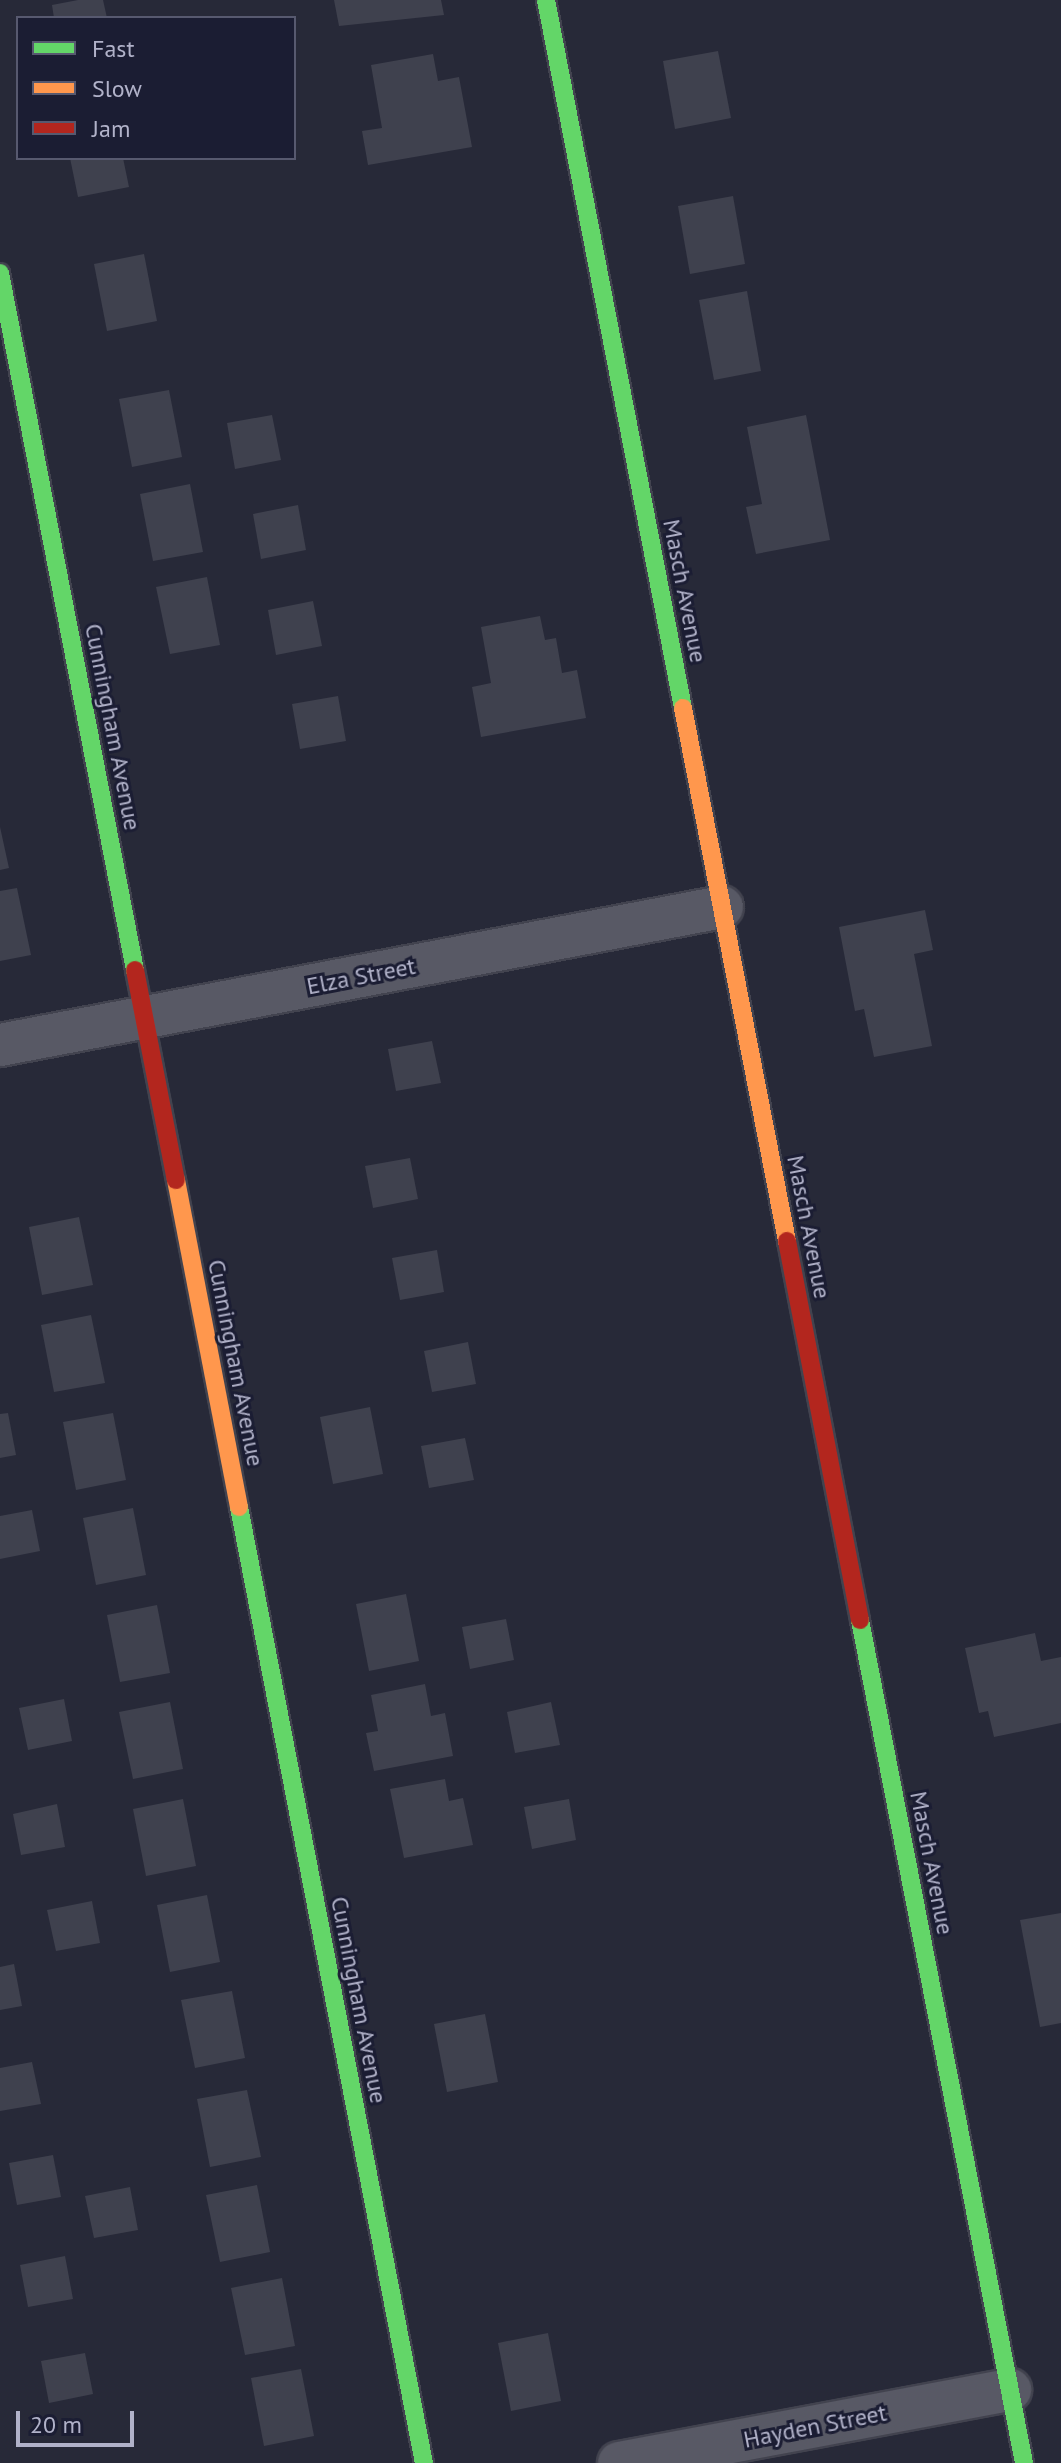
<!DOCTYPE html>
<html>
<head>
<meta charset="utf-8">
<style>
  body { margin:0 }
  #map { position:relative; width:1061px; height:2463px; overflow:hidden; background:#272938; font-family:"PT Sans",sans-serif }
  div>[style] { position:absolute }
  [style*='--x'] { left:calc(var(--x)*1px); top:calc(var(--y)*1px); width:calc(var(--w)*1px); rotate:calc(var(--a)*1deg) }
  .building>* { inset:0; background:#3f414e }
  .roads { filter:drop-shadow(2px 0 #42434f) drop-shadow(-2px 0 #42434f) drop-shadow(0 2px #42434f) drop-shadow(0 -2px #42434f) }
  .street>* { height:42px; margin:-21px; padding:0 21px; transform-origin:21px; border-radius:21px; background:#585965 }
  .fast>* { height:18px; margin:-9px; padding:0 9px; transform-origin:9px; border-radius:9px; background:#63d668 }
  .slow>* { height:18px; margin:-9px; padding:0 9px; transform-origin:9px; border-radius:9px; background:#ff974d }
  .jam>* { height:18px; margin:-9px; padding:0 9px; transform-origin:9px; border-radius:9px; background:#b3261e }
  span { translate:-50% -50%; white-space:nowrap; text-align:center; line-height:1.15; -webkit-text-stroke:6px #1b1d33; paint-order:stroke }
  .street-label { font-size:24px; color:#b1b2c9 }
  .legend { position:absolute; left:16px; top:16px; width:280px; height:144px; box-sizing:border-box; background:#1b1d33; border:2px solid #57596f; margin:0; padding:10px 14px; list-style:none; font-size:24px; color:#b1b2c9 }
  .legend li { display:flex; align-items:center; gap:16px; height:40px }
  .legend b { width:40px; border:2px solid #57596f }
  .scale { position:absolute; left:16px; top:2411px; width:118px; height:36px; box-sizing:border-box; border:4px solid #b1b2c9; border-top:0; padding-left:10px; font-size:24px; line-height:28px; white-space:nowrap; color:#b1b2c9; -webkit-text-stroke:6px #1b1d33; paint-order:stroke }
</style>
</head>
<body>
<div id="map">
  <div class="building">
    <div style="clip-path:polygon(78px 0,103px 0,107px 18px,54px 18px,52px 5px)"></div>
    <div style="clip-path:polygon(334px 0,441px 0,444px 15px,339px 26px)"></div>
    <div style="clip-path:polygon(718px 51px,731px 118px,675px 129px,663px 61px)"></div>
    <div style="clip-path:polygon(433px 54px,438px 81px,459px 77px,472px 147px,368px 165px,362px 131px,382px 128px,371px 65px)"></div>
    <div style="clip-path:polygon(70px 158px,123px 158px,129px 187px,78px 197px)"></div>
    <div style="clip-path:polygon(733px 196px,745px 264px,690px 274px,678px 206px)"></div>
    <div style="clip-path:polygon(144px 254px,157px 321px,107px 331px,94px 264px)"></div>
    <div style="clip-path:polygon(747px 291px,761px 371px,714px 380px,699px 300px)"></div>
    <div style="clip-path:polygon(169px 390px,182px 457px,132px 467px,119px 399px)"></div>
    <div style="clip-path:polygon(272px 415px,281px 460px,235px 469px,227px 423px)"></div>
    <div style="clip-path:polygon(806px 415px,830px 540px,756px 554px,746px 507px,762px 504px,747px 427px)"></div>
    <div style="clip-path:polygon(190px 484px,203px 552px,153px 561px,140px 494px)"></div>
    <div style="clip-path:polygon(298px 505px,306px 550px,261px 559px,253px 514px)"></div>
    <div style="clip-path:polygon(207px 577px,220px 645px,170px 654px,156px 587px)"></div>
    <div style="clip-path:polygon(313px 601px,322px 646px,276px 655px,268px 610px)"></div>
    <div style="clip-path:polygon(540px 616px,545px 640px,556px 638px,562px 673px,577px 670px,586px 718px,481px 737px,472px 687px,491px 683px,481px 627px)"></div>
    <div style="clip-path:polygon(338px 696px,346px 741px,300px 749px,292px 704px)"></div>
    <div style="clip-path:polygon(0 827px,9px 868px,0 870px)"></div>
    <div style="clip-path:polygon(17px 888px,31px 955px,0 961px,0 891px)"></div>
    <div style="clip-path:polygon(925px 910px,933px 950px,914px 954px,932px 1046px,874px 1057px,864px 1009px,855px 1011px,839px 927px)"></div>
    <div style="clip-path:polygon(432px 1041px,441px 1083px,396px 1091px,388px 1049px)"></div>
    <div style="clip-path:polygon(410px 1158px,418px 1199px,373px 1208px,365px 1166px)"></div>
    <div style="clip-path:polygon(79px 1217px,93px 1285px,42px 1295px,29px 1227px)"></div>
    <div style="clip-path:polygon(437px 1250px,444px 1292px,400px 1300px,392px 1258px)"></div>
    <div style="clip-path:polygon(91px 1315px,105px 1383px,54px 1392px,41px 1325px)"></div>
    <div style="clip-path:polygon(468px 1342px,476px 1384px,432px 1392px,424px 1351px)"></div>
    <div style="clip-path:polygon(370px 1407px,383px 1474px,333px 1484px,320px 1417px)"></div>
    <div style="clip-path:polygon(8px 1413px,16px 1455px,0 1458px,0 1414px)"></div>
    <div style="clip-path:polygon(113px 1413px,126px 1480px,76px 1490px,63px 1422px)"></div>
    <div style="clip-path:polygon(465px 1438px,474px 1480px,429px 1488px,421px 1446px)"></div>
    <div style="clip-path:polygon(133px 1508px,146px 1575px,96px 1585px,83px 1518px)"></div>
    <div style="clip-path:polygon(32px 1510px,40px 1551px,0 1559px,0 1516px)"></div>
    <div style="clip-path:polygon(406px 1594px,419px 1661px,369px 1671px,356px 1604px)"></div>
    <div style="clip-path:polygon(157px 1605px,170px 1673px,120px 1682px,107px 1615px)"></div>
    <div style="clip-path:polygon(506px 1619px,514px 1660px,470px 1669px,462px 1627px)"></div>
    <div style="clip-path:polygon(1035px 1633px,1041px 1661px,1061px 1657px,1061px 1723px,994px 1737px,988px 1711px,979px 1713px,965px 1648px)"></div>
    <div style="clip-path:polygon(425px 1684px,431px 1716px,445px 1713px,453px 1756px,374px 1771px,366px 1733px,378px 1731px,371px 1695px)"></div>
    <div style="clip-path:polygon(64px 1699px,72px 1741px,28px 1750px,19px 1708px)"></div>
    <div style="clip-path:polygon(170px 1702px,183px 1769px,133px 1779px,119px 1712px)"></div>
    <div style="clip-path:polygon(551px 1702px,560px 1745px,515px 1753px,507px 1712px)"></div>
    <div style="clip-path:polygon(445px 1779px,449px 1801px,463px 1798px,473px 1845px,404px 1858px,390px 1789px)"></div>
    <div style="clip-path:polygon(183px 1799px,196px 1866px,146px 1876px,133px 1809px)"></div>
    <div style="clip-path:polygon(569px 1799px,576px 1840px,532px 1849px,524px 1807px)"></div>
    <div style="clip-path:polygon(57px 1804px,65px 1847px,21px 1855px,13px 1814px)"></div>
    <div style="clip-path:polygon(207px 1895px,220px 1962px,170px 1972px,157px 1905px)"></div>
    <div style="clip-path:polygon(92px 1901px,100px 1943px,56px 1951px,47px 1910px)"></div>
    <div style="clip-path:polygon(1061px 1913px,1061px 2023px,1040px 2027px,1020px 1920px)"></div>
    <div style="clip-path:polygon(14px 1964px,22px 2006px,0 2010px,0 1967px)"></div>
    <div style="clip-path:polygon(232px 1991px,245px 2058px,195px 2068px,181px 2000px)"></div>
    <div style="clip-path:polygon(485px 2014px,498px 2082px,447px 2092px,434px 2024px)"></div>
    <div style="clip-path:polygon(32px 2062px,41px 2104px,0 2111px,0 2068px)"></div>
    <div style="clip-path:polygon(247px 2090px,261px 2157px,210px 2167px,197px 2099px)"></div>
    <div style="clip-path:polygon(53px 2155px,61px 2197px,17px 2205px,9px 2163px)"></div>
    <div style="clip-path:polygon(257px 2185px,270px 2252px,220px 2262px,206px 2195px)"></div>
    <div style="clip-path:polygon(130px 2187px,138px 2230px,94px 2238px,85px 2196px)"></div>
    <div style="clip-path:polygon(65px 2256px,73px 2299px,28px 2307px,20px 2265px)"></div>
    <div style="clip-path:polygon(282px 2278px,295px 2346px,245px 2355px,231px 2288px)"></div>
    <div style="clip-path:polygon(548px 2333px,561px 2401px,511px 2411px,498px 2343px)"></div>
    <div style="clip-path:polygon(85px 2353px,93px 2394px,49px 2403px,41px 2361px)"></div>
    <div style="clip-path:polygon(301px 2369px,314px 2436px,264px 2446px,251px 2378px)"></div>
  </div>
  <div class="roads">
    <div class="street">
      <div style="--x:0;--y:1045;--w:735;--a:-10.82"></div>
      <div style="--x:619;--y:2463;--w:398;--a:-10.6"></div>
    </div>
    <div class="fast">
      <div style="--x:546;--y:0;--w:721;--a:79.05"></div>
      <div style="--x:0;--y:273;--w:710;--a:79.04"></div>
      <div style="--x:239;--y:1507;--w:974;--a:79.05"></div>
      <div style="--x:860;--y:1620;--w:859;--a:78.99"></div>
    </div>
    <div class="slow">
      <div style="--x:683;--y:708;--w:543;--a:78.96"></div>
      <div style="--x:176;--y:1180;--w:333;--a:79.1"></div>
    </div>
    <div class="jam">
      <div style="--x:135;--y:970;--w:214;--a:79"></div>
      <div style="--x:787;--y:1241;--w:386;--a:79.1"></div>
    </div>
  </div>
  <div class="street-label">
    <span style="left:685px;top:591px;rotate:79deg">Masch Avenue</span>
    <span style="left:113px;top:727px;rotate:79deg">Cunningham Avenue</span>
    <span style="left:361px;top:976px;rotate:-11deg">Elza Street</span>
    <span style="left:809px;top:1227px;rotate:79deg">Masch Avenue</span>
    <span style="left:236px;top:1363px;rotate:79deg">Cunningham Avenue</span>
    <span style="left:932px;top:1863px;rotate:79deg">Masch Avenue</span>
    <span style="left:359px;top:2000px;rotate:79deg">Cunningham Avenue</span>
    <span style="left:815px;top:2426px;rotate:-11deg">Hayden Street</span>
  </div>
  <ul class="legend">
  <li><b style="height:10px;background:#63d668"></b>Fast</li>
  <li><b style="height:10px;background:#ff974d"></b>Slow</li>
  <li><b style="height:10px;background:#b3261e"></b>Jam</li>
  </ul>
  <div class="scale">20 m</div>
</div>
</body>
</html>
